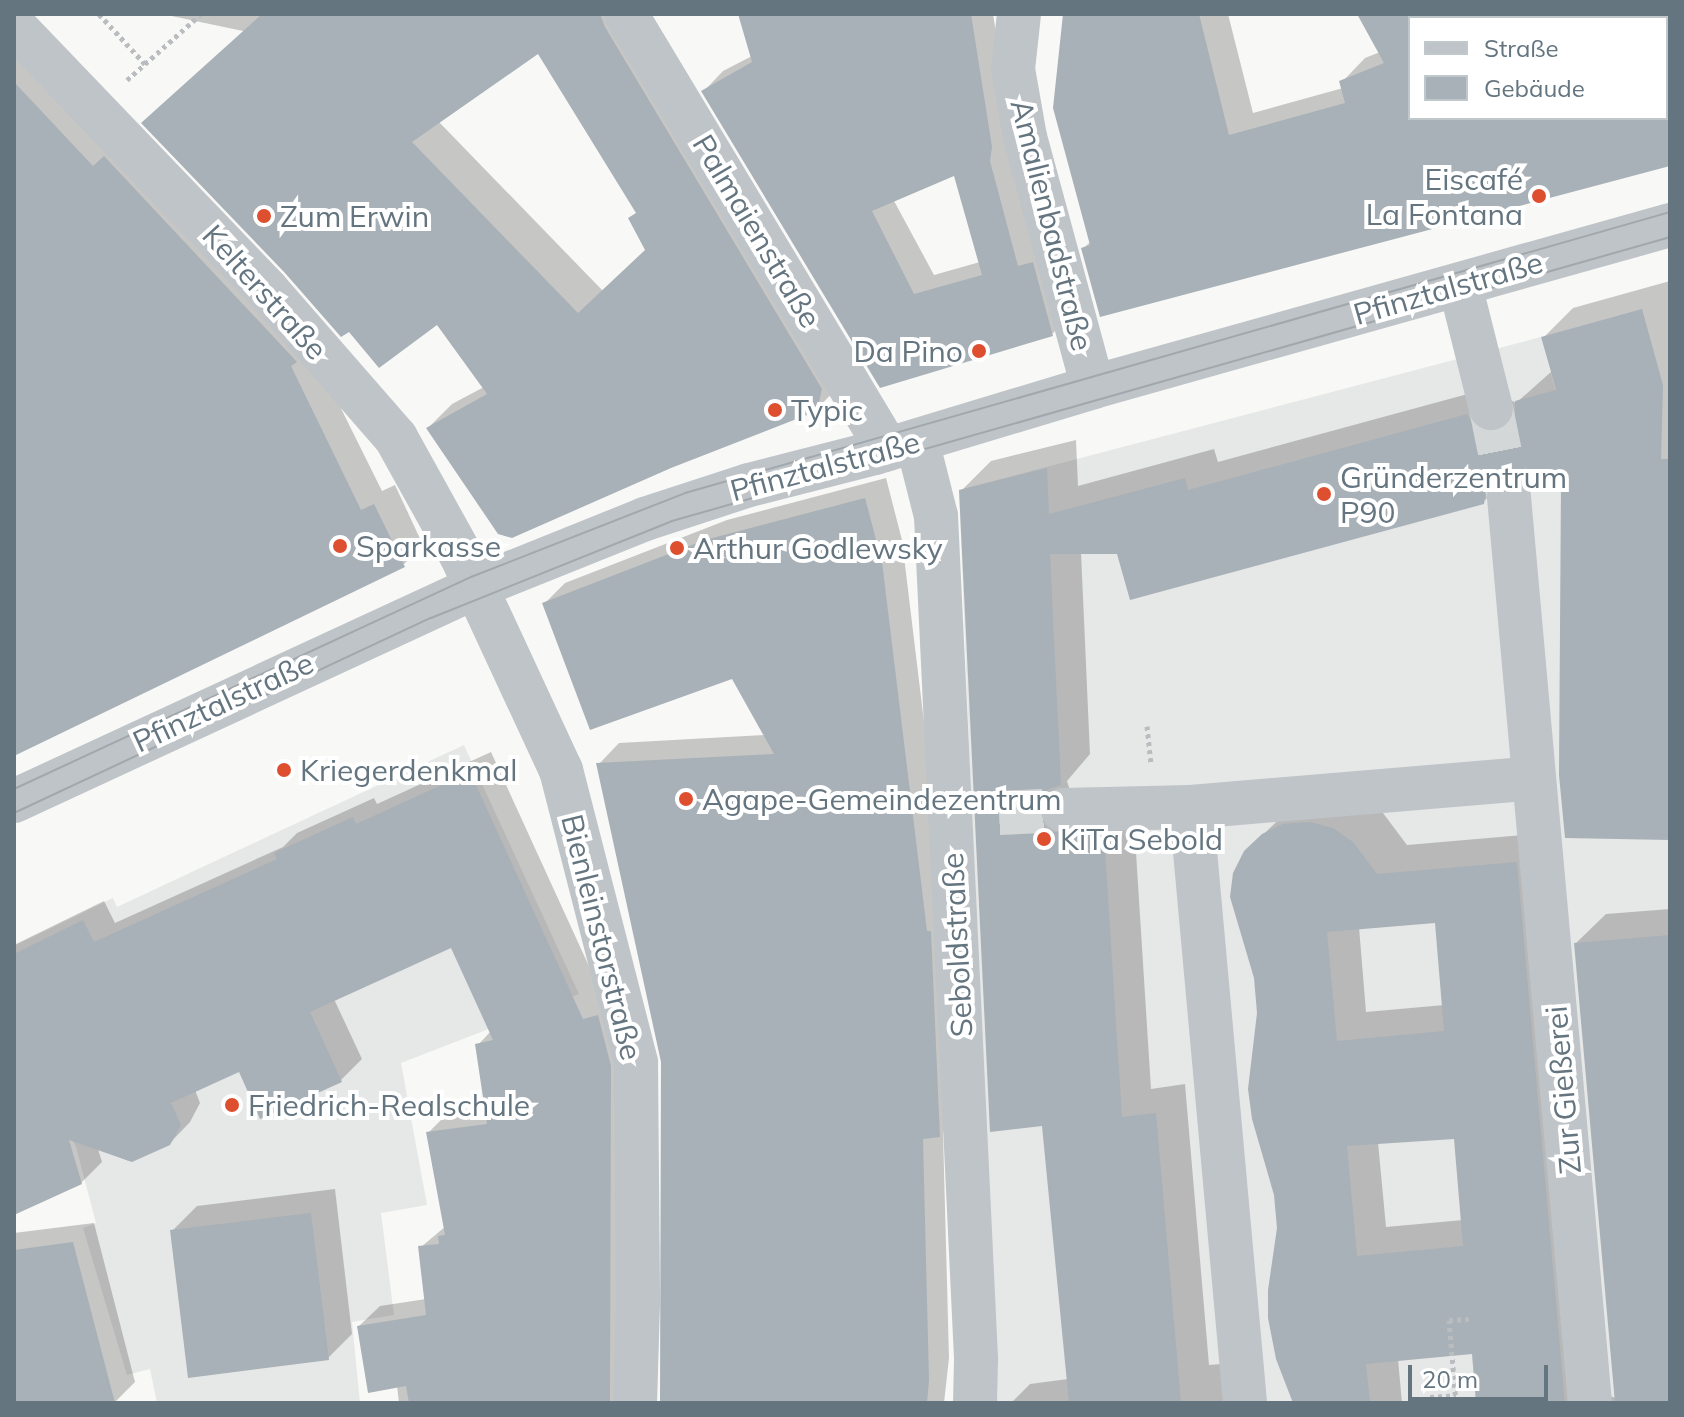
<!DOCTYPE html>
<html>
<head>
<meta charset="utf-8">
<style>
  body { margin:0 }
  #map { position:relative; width:1684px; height:1417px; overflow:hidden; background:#f8f8f6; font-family:Mulish,sans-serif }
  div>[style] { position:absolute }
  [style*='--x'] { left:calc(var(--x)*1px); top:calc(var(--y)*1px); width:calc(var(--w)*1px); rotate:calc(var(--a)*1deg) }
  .built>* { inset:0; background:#e6e7e7 }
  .shadow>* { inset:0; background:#0003 }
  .building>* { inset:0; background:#a8b1b7 }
  .minor-tunnel>* { height:44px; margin-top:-22px; transform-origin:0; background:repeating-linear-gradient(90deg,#d3d7d8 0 44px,transparent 0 66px) }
  .path>* { height:5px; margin-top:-2.5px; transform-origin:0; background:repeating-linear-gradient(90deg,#babdc0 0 4px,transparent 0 8px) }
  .minor>* { height:44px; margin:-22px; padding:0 22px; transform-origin:22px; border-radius:22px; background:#bfc4c8 }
  .tram>* { height:2px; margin:-1px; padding:0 1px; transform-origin:1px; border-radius:1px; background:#a1a8ad }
  .dots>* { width:22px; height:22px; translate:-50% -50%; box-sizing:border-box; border:4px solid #fff; border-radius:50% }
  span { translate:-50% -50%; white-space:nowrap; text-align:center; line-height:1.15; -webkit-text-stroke:8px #fff; paint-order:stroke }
  .poi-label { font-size:30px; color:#647580 }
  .right { translate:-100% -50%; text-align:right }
  .left { translate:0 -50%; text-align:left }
  .street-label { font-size:30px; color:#647580 }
  .frame { position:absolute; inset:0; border:16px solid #647580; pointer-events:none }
  .legend { position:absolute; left:1408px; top:16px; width:260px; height:104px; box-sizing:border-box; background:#fff; border:2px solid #c1c8cc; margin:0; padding:10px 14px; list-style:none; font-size:24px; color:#647580 }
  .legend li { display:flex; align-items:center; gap:16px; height:40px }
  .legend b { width:40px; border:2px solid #c1c8cc }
  .scale { position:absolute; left:1408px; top:1365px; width:140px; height:36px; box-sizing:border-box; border:4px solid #647580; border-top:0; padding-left:10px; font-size:24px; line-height:28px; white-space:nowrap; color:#647580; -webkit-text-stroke:6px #fff; paint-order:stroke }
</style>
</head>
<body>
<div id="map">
  <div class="built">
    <div style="clip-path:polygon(1541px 337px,1573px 456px,1670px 459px,1670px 1403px,995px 1403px,959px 490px)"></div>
    <div style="clip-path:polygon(464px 745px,579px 994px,401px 1063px,427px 1205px,381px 1213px,394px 1315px,352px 1322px,360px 1403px,157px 1403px,150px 1369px,127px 1375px,83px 1228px,96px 1223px,76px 1147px,14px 1013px,14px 946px,113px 898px,117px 907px)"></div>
  </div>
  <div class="shadow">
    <div style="clip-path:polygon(evenodd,162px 14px,637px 14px,840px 385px,816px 410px,428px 428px,452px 404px,484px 387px,243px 31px,162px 14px,539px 51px,637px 212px,630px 219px,647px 249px,603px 291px,439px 122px,539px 51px)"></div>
    <div style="clip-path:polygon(evenodd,740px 14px,993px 14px,1013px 137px,1072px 315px,1052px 334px,880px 385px,704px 91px,723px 71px,752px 56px,740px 14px,955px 173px,980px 262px,934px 275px,893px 199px,955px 173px)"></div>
    <div style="clip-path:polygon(1065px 14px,1228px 14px,1253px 113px,1343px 88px,1342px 82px,1365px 58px,1380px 52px,1359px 14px,1600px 14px,1598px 18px,1410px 18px,1410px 118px,1666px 118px,1666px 71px,1670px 67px,1670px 164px,1101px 314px,1083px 249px,1091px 241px)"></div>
    <div style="clip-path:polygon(14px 41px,310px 346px,382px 491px,395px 485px,423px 545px,403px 565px,14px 755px)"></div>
    <div style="clip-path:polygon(1670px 281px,1670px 838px,1563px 481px,1514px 472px,1483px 502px,1119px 552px,1081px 552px,1090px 754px,1067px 781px,1071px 794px,1133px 805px,1151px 1089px,1185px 1084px,1209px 1365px,1234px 1363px,1237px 1403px,1011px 1403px,1030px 1384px,1068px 1379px,1044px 1124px,961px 491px,991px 461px,1076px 440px,1078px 486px,1214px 449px,1218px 462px,1497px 386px,1502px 395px,1516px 403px,1552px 371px,1543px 338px,1573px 308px)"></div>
    <div style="clip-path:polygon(886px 478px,902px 540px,947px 912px,960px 1115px,943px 1132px,949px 1358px,944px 1403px,662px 1403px,663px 1062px,599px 764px,619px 743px,766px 735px,733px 676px,544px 604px,565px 583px,727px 520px)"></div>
    <div style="clip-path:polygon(491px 752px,604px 999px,618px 996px,641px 1403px,399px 1403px,397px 1386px,359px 1326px,380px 1306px,426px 1299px,421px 1247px,446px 1226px,428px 1133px,449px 1112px,486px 1107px,478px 1045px,491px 1031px,452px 946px,334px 999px,362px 1059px,341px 1080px,240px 1070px,195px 1090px,200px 1103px,190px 1122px,169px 1144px,129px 1161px,98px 1149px,102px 1162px,81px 1183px,14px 1213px,14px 945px,104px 901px,115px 923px,283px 847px,297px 833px,374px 798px,377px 804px)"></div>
    <div style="clip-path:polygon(evenodd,1294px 805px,1383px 813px,1407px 845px,1546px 833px,1609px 1396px,1617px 1398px,1576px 943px,1606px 914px,1670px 909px,1670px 1403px,1478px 1403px,1474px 1352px,1398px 1359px,1402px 1403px,1293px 1403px,1245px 852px,1294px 805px,1437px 921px,1444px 1005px,1366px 1012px,1359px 927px,1437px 921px,1294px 805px,1456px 1137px,1463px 1220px,1386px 1227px,1378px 1142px,1456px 1137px)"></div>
    <div style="clip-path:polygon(335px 1189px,352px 1334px,328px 1358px,172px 1231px,197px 1206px)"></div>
    <div style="clip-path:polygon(94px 1223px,135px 1382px,114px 1403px,14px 1403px,14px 1233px)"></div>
  </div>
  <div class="building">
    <div style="clip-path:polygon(evenodd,262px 14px,600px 14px,605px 27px,822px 389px,817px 411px,671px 468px,512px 538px,498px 534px,426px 428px,487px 394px,437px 325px,379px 368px,349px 332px,341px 337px,285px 273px,141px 123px,262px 14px,538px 54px,636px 213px,628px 218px,645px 250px,578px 313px,412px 142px,538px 54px)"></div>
    <div style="clip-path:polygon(evenodd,738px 14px,971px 14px,992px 147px,990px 161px,1018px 266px,1033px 262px,1053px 336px,880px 388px,701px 91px,752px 62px,738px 14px,954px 176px,982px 275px,914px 294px,872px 211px,954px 176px)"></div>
    <div style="clip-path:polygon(1063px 14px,1199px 14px,1229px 135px,1345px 103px,1339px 81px,1384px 63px,1357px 14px,1410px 14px,1410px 118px,1670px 118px,1670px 166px,1100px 317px,1081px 248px,1090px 245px,1053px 108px)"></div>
    <div style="clip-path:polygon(14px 82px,93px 166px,104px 156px,297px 362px,291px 366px,361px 510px,374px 504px,405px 567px,14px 756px)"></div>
    <div style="clip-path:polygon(1642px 309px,1663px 385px,1661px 459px,1670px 459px,1670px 840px,1565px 838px,1559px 775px,1561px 483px,1533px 491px,1520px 475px,1506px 472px,1495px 476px,1487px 486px,1484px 504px,1130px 600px,1117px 554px,1050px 554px,1061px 785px,1049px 789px,1042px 797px,1038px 811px,1042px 824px,1052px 832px,1104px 834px,1122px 1117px,1156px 1113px,1181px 1403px,1069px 1403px,1042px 1126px,990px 1132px,959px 490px,1047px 468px,1049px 514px,1185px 478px,1188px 490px,1467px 414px,1473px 425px,1483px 432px,1498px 432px,1509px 425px,1515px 416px,1515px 401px,1556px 390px,1541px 337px)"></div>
    <div style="clip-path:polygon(865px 498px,882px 562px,927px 931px,931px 931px,940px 1137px,923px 1139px,929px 1380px,927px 1403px,660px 1403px,661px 1062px,596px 763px,774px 754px,732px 679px,590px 730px,542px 603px,705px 540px)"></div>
    <div style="clip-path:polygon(470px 772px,583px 1019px,598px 1015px,611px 1066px,610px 1403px,409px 1403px,406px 1386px,368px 1393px,357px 1326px,426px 1315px,418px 1246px,439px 1244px,438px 1236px,445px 1235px,426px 1132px,487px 1124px,475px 1044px,493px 1040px,451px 948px,310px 1012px,342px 1082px,260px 1119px,239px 1072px,171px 1103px,181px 1125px,170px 1145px,132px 1162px,69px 1140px,82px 1184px,14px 1215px,14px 954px,83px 920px,94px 942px,277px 859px,274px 853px,353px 817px,356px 824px)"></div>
    <div style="clip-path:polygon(evenodd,1310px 822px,1333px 828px,1353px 842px,1377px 874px,1517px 862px,1565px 1403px,1476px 1403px,1472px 1354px,1366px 1364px,1370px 1403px,1293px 1403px,1276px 1359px,1268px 1318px,1268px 1290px,1277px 1228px,1274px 1195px,1252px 1119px,1248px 1089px,1257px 1013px,1254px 978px,1230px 897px,1233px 873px,1244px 851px,1262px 834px,1283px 824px,1310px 822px,1435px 923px,1444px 1031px,1337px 1041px,1327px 932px,1435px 923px,1310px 822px,1454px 1139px,1463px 1246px,1357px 1256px,1347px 1146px,1454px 1139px)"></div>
    <div style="clip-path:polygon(1670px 935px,1670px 1403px,1615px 1403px,1574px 943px)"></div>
    <div style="clip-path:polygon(311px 1213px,329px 1360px,188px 1378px,170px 1230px)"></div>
    <div style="clip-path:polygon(73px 1242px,115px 1403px,14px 1403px,14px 1250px)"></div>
  </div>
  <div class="minor-tunnel">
    <div style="--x:1491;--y:408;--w:91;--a:78.6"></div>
    <div style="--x:999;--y:813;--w:64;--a:-2.7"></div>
  </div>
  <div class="path">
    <div style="--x:99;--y:14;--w:68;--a:47.4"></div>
    <div style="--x:127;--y:80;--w:99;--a:-41.7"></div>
    <div style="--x:1147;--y:726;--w:39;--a:84"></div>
    <div style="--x:187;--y:1401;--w:2;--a:90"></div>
    <div style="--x:1428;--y:1403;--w:6;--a:-72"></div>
    <div style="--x:1430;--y:1397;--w:26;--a:-4"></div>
    <div style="--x:1456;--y:1403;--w:83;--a:-94.8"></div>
    <div style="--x:1449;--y:1320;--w:20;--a:-3"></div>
  </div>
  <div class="minor">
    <div style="--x:626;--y:14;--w:493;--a:59"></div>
    <div style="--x:880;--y:437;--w:14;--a:69"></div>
    <div style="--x:1019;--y:14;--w:55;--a:96.2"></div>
    <div style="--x:1013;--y:69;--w:69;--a:80"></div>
    <div style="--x:1025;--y:137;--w:259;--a:74.8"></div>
    <div style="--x:14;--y:26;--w:366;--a:46.2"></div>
    <div style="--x:267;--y:290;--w:196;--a:48.9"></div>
    <div style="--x:396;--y:438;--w:136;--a:61"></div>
    <div style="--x:462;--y:557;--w:235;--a:65.1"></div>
    <div style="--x:561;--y:770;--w:302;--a:75.6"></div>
    <div style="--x:636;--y:1063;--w:240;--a:89.5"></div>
    <div style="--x:638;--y:1303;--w:100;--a:91.7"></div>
    <div style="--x:1460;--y:285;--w:127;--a:75.9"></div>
    <div style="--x:917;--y:441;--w:77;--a:75.8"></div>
    <div style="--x:936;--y:516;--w:844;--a:87.28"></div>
    <div style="--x:976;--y:1359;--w:44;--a:91.3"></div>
    <div style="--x:1509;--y:497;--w:910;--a:84.89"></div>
    <div style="--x:14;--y:801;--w:509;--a:-24.85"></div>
    <div style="--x:476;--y:587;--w:182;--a:-21.9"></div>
    <div style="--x:645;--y:519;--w:109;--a:-18.1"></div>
    <div style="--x:749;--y:485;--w:130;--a:-14.3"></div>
    <div style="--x:875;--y:453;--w:228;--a:-16.8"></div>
    <div style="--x:1093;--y:387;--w:599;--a:-15.68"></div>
    <div style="--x:1191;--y:807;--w:598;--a:84.82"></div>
    <div style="--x:1063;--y:810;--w:128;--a:-1.3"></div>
    <div style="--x:1191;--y:807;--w:343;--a:-4.8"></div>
  </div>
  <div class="tram">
    <div style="--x:14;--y:789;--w:504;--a:-24.89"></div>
    <div style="--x:471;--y:577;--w:230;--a:-21.4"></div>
    <div style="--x:685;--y:493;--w:1024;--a:-15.92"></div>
    <div style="--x:14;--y:813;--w:460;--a:-25.1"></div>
    <div style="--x:431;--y:618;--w:260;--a:-21.9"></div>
    <div style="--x:672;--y:521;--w:1038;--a:-15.88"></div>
  </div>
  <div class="dots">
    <div style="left:1539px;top:196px;background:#de4f30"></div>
    <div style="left:264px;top:216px;background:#de4f30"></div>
    <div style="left:979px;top:351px;background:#de4f30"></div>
    <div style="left:775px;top:410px;background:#de4f30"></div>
    <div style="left:1324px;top:494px;background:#de4f30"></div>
    <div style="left:340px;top:546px;background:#de4f30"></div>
    <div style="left:677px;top:548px;background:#de4f30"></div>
    <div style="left:284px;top:770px;background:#de4f30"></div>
    <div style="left:686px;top:799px;background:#de4f30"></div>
    <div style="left:1044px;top:839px;background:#de4f30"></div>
    <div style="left:232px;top:1105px;background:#de4f30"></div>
  </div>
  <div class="poi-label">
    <span class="right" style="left:1523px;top:196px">Eiscafé<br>La Fontana</span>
    <span class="left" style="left:280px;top:216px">Zum Erwin</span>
    <span class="right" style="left:963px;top:351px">Da Pino</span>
    <span class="left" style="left:791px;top:410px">Typic</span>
    <span class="left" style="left:1340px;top:494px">Gründerzentrum<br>P90</span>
    <span class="left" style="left:356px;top:546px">Sparkasse</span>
    <span class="left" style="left:693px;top:548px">Arthur Godlewsky</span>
    <span class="left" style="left:300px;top:770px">Kriegerdenkmal</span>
    <span class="left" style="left:702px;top:799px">Agape-Gemeindezentrum</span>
    <span class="left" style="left:1060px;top:839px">KiTa Sebold</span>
    <span class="left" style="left:248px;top:1105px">Friedrich-Realschule</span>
  </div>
  <div class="street-label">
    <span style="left:1052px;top:225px;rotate:76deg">Amalienbadstraße</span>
    <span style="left:757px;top:231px;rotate:59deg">Palmaienstraße</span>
    <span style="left:1448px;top:288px;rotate:-16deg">Pfinztalstraße</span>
    <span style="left:265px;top:292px;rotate:48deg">Kelterstraße</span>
    <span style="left:825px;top:466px;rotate:-15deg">Pfinztalstraße</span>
    <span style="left:223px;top:702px;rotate:-25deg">Pfinztalstraße</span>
    <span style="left:602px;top:937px;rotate:76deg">Bienleinstorstraße</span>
    <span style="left:957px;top:945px;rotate:-93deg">Seboldstraße</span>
    <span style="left:1563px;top:1090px;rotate:-95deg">Zur Gießerei</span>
  </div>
  <div class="frame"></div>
  <ul class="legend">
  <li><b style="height:10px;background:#bfc4c8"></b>Straße</li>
  <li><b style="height:22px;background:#a8b1b7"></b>Gebäude</li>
  </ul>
  <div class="scale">20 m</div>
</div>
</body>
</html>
